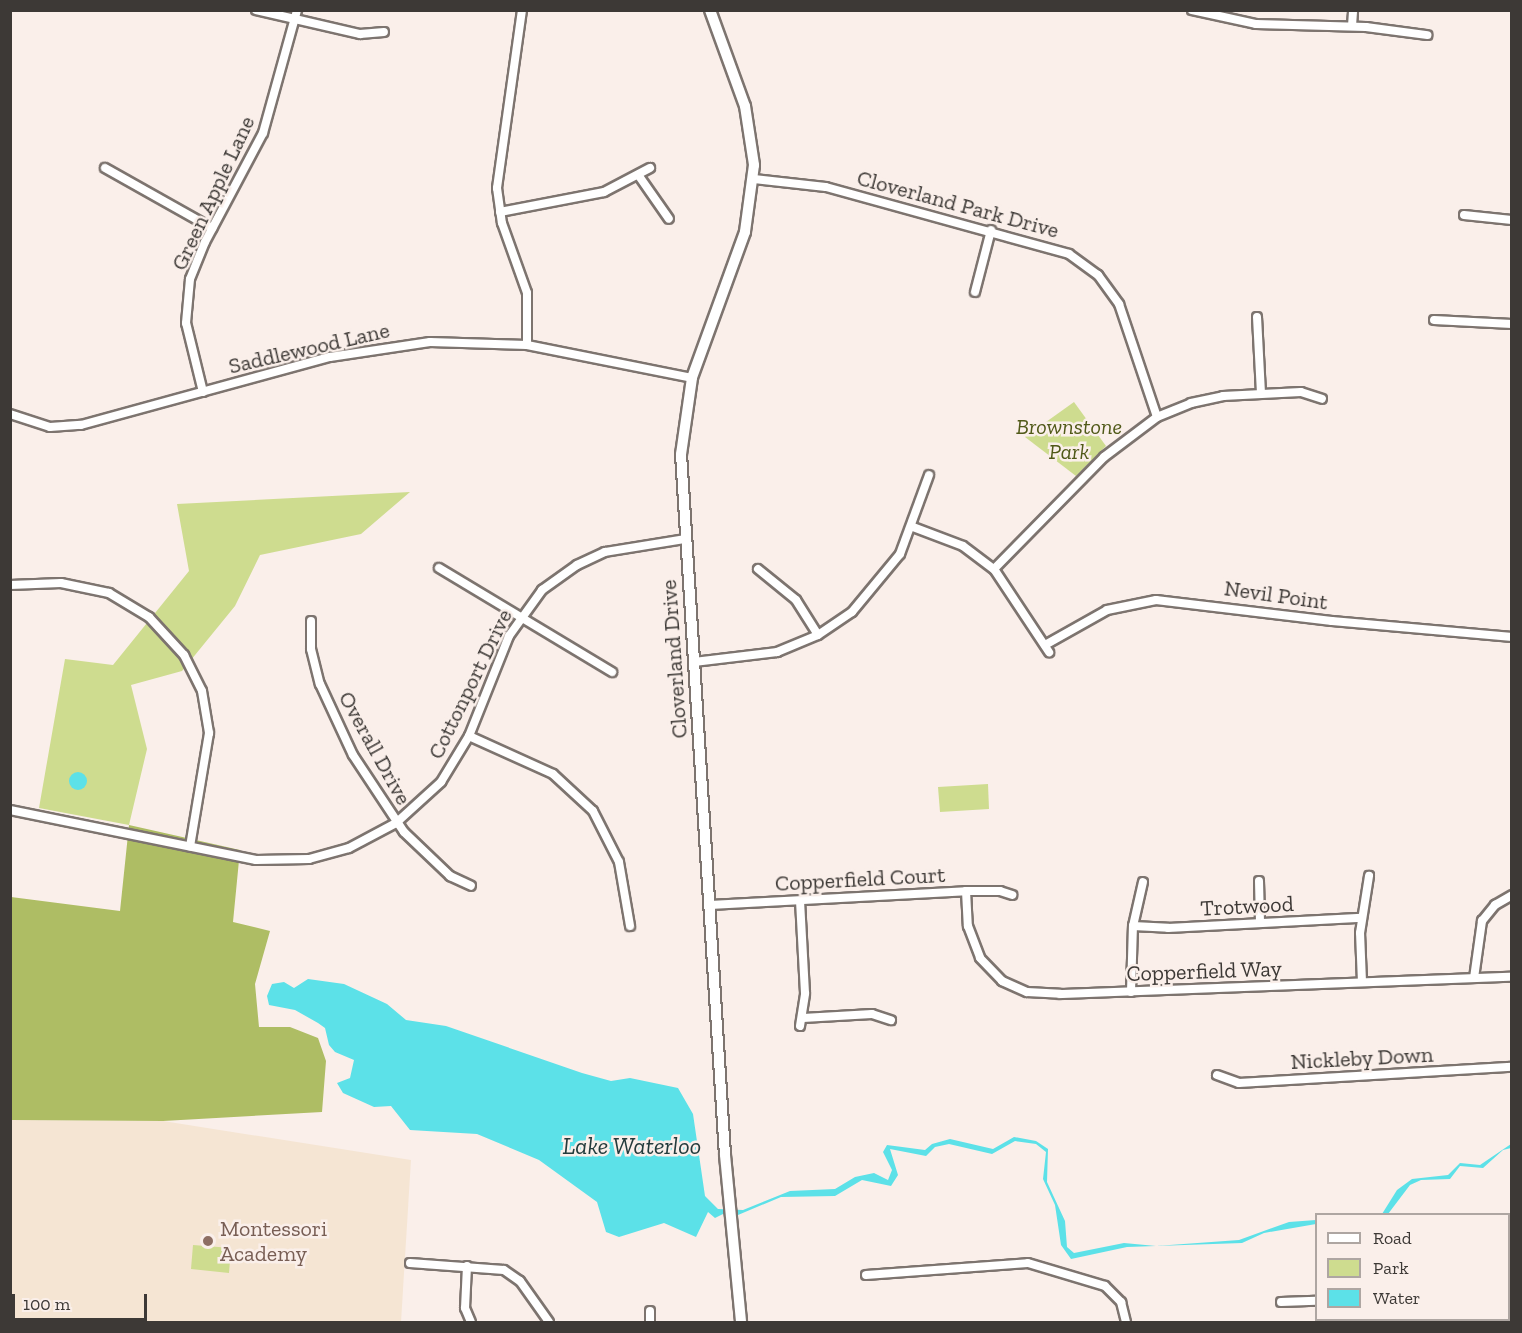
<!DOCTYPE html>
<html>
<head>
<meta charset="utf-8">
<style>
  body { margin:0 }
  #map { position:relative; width:1522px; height:1333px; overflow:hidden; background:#faefea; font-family:"Zilla Slab",serif }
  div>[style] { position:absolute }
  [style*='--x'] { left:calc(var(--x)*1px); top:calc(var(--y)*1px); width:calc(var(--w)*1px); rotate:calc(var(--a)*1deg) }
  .education>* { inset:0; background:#f5e5d3 }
  .green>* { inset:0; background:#cedc8f }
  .forest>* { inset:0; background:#aebd64 }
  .water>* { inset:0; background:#5ce1e8 }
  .round { border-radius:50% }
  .roads { filter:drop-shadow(2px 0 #7d746f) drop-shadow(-2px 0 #7d746f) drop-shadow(0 2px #7d746f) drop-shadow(0 -2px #7d746f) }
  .street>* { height:8px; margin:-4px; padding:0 4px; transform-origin:4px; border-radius:4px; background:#fff }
  .secondary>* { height:10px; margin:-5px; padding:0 5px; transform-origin:5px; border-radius:5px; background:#fff }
  .dots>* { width:16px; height:16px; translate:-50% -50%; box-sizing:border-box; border:3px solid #faefea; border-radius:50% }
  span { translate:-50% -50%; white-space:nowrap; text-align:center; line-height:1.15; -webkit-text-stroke:5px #faefea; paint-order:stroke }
  .street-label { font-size:22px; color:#3d3936 }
  .park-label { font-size:22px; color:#505918; font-style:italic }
  .education-label { font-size:22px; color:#785e54 }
  .left { translate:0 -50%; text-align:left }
  .water-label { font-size:24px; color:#233b3c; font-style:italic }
  .frame { position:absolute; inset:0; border:12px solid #3d3936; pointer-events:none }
  .legend { position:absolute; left:1315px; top:1213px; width:195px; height:108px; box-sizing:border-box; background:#faefea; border:2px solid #aea6a2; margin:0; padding:8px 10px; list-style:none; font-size:18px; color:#3d3936 }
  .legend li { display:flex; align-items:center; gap:12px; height:30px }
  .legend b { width:30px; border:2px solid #aea6a2 }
  .scale { position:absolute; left:12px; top:1294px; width:135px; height:27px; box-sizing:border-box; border:3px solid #3d3936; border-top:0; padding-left:8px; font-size:18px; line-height:21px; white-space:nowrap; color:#3d3936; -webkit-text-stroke:4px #faefea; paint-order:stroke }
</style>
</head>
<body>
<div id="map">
  <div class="education">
    <div style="clip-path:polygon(11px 1120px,163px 1121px,411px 1160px,401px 1322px,11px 1322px)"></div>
  </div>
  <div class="green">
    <div style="clip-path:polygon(1074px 402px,1106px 446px,1076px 476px,1025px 437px)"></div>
    <div style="clip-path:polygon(410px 492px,361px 534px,260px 555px,235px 606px,182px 671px,131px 685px,147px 749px,129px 825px,39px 808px,65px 659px,113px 665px,189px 571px,177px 504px)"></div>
    <div style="clip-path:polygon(988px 784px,989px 809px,940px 812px,938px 787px)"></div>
    <div style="clip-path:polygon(193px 1245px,231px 1248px,229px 1273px,191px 1269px)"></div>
  </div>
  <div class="forest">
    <div style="clip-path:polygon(129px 825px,240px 850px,233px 922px,270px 931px,255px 984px,259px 1027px,290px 1027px,318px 1038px,326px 1061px,322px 1112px,163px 1121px,11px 1120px,11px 897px,120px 911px)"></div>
  </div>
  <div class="water">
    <div class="round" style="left:69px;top:772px;width:18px;height:18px"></div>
    <div style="clip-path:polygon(308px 979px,344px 984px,387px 1004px,406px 1020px,446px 1026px,582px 1073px,611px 1081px,630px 1078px,678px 1088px,693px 1114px,705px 1196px,718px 1209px,743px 1210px,790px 1191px,835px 1189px,855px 1177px,874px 1173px,888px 1180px,892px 1170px,883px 1152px,887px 1145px,925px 1150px,932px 1144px,950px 1139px,993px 1149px,1014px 1137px,1036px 1141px,1048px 1149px,1047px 1182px,1065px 1221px,1067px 1247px,1074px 1253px,1124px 1243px,1156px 1246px,1239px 1240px,1289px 1222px,1316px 1220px,1316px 1224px,1264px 1233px,1242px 1243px,1127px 1247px,1071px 1259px,1061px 1245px,1055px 1205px,1043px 1179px,1046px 1152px,1036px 1144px,1015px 1141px,992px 1154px,949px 1144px,935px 1147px,926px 1156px,890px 1149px,898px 1175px,891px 1186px,862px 1180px,835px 1196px,781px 1197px,738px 1215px,723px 1214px,715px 1218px,708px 1212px,696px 1237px,664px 1223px,619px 1237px,606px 1232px,597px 1202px,539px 1160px,477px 1134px,410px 1130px,391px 1106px,374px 1107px,343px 1093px,337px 1083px,350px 1078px,354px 1060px,335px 1052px,329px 1045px,325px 1028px,318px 1023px,295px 1010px,269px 1005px,267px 996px,272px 984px,284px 982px,294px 988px)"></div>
    <div style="clip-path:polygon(1511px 1144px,1511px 1148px,1503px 1150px,1483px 1168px,1460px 1166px,1450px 1179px,1421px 1180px,1410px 1185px,1388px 1214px,1382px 1214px,1397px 1190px,1412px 1179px,1448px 1175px,1460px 1163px,1480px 1165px)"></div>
  </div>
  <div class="roads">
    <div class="street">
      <div style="--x:256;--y:10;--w:107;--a:13"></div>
      <div style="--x:360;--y:34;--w:24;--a:-5"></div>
      <div style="--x:522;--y:10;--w:180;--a:98"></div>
      <div style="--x:497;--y:188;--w:35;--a:82"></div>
      <div style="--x:502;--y:223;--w:74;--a:70.3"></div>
      <div style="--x:527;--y:293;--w:52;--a:90"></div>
      <div style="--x:1192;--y:10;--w:66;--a:12.3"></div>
      <div style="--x:1256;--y:24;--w:110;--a:1.6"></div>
      <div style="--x:1366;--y:27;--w:62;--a:7.5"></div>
      <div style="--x:1352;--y:26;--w:16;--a:-86"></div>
      <div style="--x:105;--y:168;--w:123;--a:29.3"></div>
      <div style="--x:639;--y:176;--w:52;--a:55.1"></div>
      <div style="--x:754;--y:179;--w:72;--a:6.3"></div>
      <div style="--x:826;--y:187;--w:252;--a:15.4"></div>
      <div style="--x:1069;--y:254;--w:36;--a:36"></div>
      <div style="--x:1098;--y:275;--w:36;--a:54"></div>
      <div style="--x:1119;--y:304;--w:119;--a:71.4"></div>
      <div style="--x:500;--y:212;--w:106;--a:-10.9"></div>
      <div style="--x:604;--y:192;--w:52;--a:-27.6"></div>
      <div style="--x:1464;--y:215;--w:48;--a:5.9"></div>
      <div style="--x:975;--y:292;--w:64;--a:-75.5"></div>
      <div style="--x:1257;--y:317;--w:76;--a:87"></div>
      <div style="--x:1434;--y:320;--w:78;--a:2.9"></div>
      <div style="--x:203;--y:392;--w:71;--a:-103.8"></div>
      <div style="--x:186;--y:323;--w:44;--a:-84.8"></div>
      <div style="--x:190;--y:279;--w:40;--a:-68"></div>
      <div style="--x:205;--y:242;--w:123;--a:-62"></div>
      <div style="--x:263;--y:133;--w:128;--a:-74.5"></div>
      <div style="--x:10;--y:414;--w:42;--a:18"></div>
      <div style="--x:50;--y:427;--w:31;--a:-4"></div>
      <div style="--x:81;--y:425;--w:258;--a:-15.3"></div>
      <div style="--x:330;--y:357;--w:101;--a:-8.5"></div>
      <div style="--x:430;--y:342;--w:97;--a:1.8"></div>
      <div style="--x:527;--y:345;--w:168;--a:11.3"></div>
      <div style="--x:913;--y:527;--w:53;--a:20.8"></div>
      <div style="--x:963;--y:546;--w:39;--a:37"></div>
      <div style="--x:994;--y:569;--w:100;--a:56.5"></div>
      <div style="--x:439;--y:568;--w:202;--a:31"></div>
      <div style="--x:758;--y:569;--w:49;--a:39.2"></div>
      <div style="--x:796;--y:600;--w:41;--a:57.8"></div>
      <div style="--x:994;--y:569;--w:157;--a:-45.5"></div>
      <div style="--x:1104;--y:457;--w:66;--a:-37"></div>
      <div style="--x:1157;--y:417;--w:37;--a:-22"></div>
      <div style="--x:1191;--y:403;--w:33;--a:-12"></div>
      <div style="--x:1223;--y:396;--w:78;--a:-2.9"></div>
      <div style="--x:1301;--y:392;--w:22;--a:18"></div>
      <div style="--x:10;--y:585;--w:51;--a:-2.2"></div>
      <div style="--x:61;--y:583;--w:49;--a:11.8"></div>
      <div style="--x:109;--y:593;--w:47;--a:31"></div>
      <div style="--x:149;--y:617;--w:52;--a:47.4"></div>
      <div style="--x:184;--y:655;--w:40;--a:63.4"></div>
      <div style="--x:202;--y:691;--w:43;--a:80.5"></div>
      <div style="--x:209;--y:733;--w:115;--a:99.5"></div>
      <div style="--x:311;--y:621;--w:28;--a:90"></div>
      <div style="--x:311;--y:649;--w:36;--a:76"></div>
      <div style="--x:320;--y:684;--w:78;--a:65.1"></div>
      <div style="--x:353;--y:755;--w:92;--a:56.5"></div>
      <div style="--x:404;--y:832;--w:64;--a:43.7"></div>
      <div style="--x:450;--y:876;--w:23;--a:25"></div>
      <div style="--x:1045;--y:645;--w:71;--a:-29.4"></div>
      <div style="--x:1107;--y:610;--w:50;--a:-11.5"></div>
      <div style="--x:1156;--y:600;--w:177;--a:6.8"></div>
      <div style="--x:1332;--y:621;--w:181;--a:5.1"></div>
      <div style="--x:694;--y:662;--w:84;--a:-6.9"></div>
      <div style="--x:777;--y:652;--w:44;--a:-22.5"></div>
      <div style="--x:818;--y:635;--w:41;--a:-34.1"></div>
      <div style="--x:852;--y:612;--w:75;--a:-50.4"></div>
      <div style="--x:900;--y:554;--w:84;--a:-69.8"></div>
      <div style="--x:469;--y:736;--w:92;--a:24.3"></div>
      <div style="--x:553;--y:774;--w:54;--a:42.8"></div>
      <div style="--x:593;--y:811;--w:57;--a:63"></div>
      <div style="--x:619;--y:862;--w:65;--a:80.2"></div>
      <div style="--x:10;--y:810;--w:251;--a:11.5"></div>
      <div style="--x:256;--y:860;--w:53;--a:-1.1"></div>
      <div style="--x:309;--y:859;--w:41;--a:-15.4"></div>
      <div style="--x:349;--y:848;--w:53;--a:-28"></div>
      <div style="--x:396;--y:823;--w:61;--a:-42.3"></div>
      <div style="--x:441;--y:782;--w:54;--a:-58.7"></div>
      <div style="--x:469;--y:736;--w:108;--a:-68.2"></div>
      <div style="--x:509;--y:636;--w:57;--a:-54.3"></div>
      <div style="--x:542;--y:590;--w:43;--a:-35.5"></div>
      <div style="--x:577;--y:565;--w:31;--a:-25"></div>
      <div style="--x:605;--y:552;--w:81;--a:-9.2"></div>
      <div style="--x:1259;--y:881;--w:41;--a:88.6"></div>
      <div style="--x:966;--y:891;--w:35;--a:87"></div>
      <div style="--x:968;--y:926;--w:34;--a:69"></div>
      <div style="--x:980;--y:958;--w:32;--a:46"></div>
      <div style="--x:1002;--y:981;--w:27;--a:24"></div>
      <div style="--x:1027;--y:992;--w:33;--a:3"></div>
      <div style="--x:1060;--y:994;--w:452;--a:-2.2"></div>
      <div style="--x:710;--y:905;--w:256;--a:-3.1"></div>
      <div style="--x:966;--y:891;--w:34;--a:0"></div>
      <div style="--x:1000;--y:891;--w:13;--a:18"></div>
      <div style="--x:1133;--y:926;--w:35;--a:3"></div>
      <div style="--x:1168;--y:928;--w:194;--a:-3"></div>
      <div style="--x:1474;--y:978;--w:58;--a:-82"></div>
      <div style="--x:1482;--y:921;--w:21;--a:-51"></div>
      <div style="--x:1495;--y:905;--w:20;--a:-30"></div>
      <div style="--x:1362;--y:982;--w:49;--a:-92.3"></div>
      <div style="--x:1360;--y:933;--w:58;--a:-81"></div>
      <div style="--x:1131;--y:992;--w:66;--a:-88.3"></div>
      <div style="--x:1133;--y:926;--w:45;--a:-77.2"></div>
      <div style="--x:803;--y:1018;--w:69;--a:-3.3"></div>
      <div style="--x:872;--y:1014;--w:20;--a:18"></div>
      <div style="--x:800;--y:1026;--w:33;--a:-81"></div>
      <div style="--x:805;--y:993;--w:92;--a:-93.1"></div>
      <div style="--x:1217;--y:1075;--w:23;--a:20"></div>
      <div style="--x:1239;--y:1083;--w:273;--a:-3.4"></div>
      <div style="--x:410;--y:1263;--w:94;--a:4.3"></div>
      <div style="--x:504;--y:1270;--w:19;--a:35"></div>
      <div style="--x:520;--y:1281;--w:50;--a:54.7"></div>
      <div style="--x:467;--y:1266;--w:42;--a:92.7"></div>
      <div style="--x:465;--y:1308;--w:15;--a:67"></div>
      <div style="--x:866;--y:1275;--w:162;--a:-4.2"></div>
      <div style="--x:1028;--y:1263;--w:80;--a:16.6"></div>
      <div style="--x:1105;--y:1286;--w:23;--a:45"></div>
      <div style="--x:1121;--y:1302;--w:21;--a:76"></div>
      <div style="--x:1281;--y:1302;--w:35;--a:-2"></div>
      <div style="--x:1465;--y:1320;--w:3;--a:45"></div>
      <div style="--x:650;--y:1322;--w:11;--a:-90"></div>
    </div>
    <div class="secondary">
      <div style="--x:710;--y:10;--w:102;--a:70"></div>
      <div style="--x:745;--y:106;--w:60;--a:81.3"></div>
      <div style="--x:754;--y:165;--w:68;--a:97.7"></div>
      <div style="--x:745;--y:232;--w:155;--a:110"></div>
      <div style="--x:692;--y:378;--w:77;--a:98.2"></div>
      <div style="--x:681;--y:454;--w:702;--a:86.41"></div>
      <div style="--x:725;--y:1155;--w:168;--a:84.5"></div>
    </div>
  </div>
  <div class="dots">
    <div style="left:208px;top:1241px;background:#8d6e63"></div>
  </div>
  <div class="street-label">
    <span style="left:213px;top:193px;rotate:-65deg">Green Apple Lane</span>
    <span style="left:958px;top:204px;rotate:15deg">Cloverland Park Drive</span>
    <span style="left:309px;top:348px;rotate:-13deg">Saddlewood Lane</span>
    <span style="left:1276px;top:595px;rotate:8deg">Nevil Point</span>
    <span style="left:674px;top:659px;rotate:-94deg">Cloverland Drive</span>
    <span style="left:470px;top:684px;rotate:-64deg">Cottonport Drive</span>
    <span style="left:375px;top:748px;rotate:61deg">Overall Drive</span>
    <span style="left:860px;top:879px;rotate:-3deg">Copperfield Court</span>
    <span style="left:1247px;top:906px;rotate:-3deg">Trotwood</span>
    <span style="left:1204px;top:971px;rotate:-2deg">Copperfield Way</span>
    <span style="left:1362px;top:1058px;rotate:-3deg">Nickleby Down</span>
  </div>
  <div class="park-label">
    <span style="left:1069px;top:439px">Brownstone<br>Park</span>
  </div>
  <div class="education-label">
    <span class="left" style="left:220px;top:1241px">Montessori<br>Academy</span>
  </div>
  <div class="water-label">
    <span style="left:632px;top:1146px">Lake Waterloo</span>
  </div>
  <div class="frame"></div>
  <ul class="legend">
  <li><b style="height:8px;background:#fff"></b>Road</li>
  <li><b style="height:16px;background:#cedc8f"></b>Park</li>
  <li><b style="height:16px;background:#5ce1e8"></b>Water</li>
  </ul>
  <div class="scale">100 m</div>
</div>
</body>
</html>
